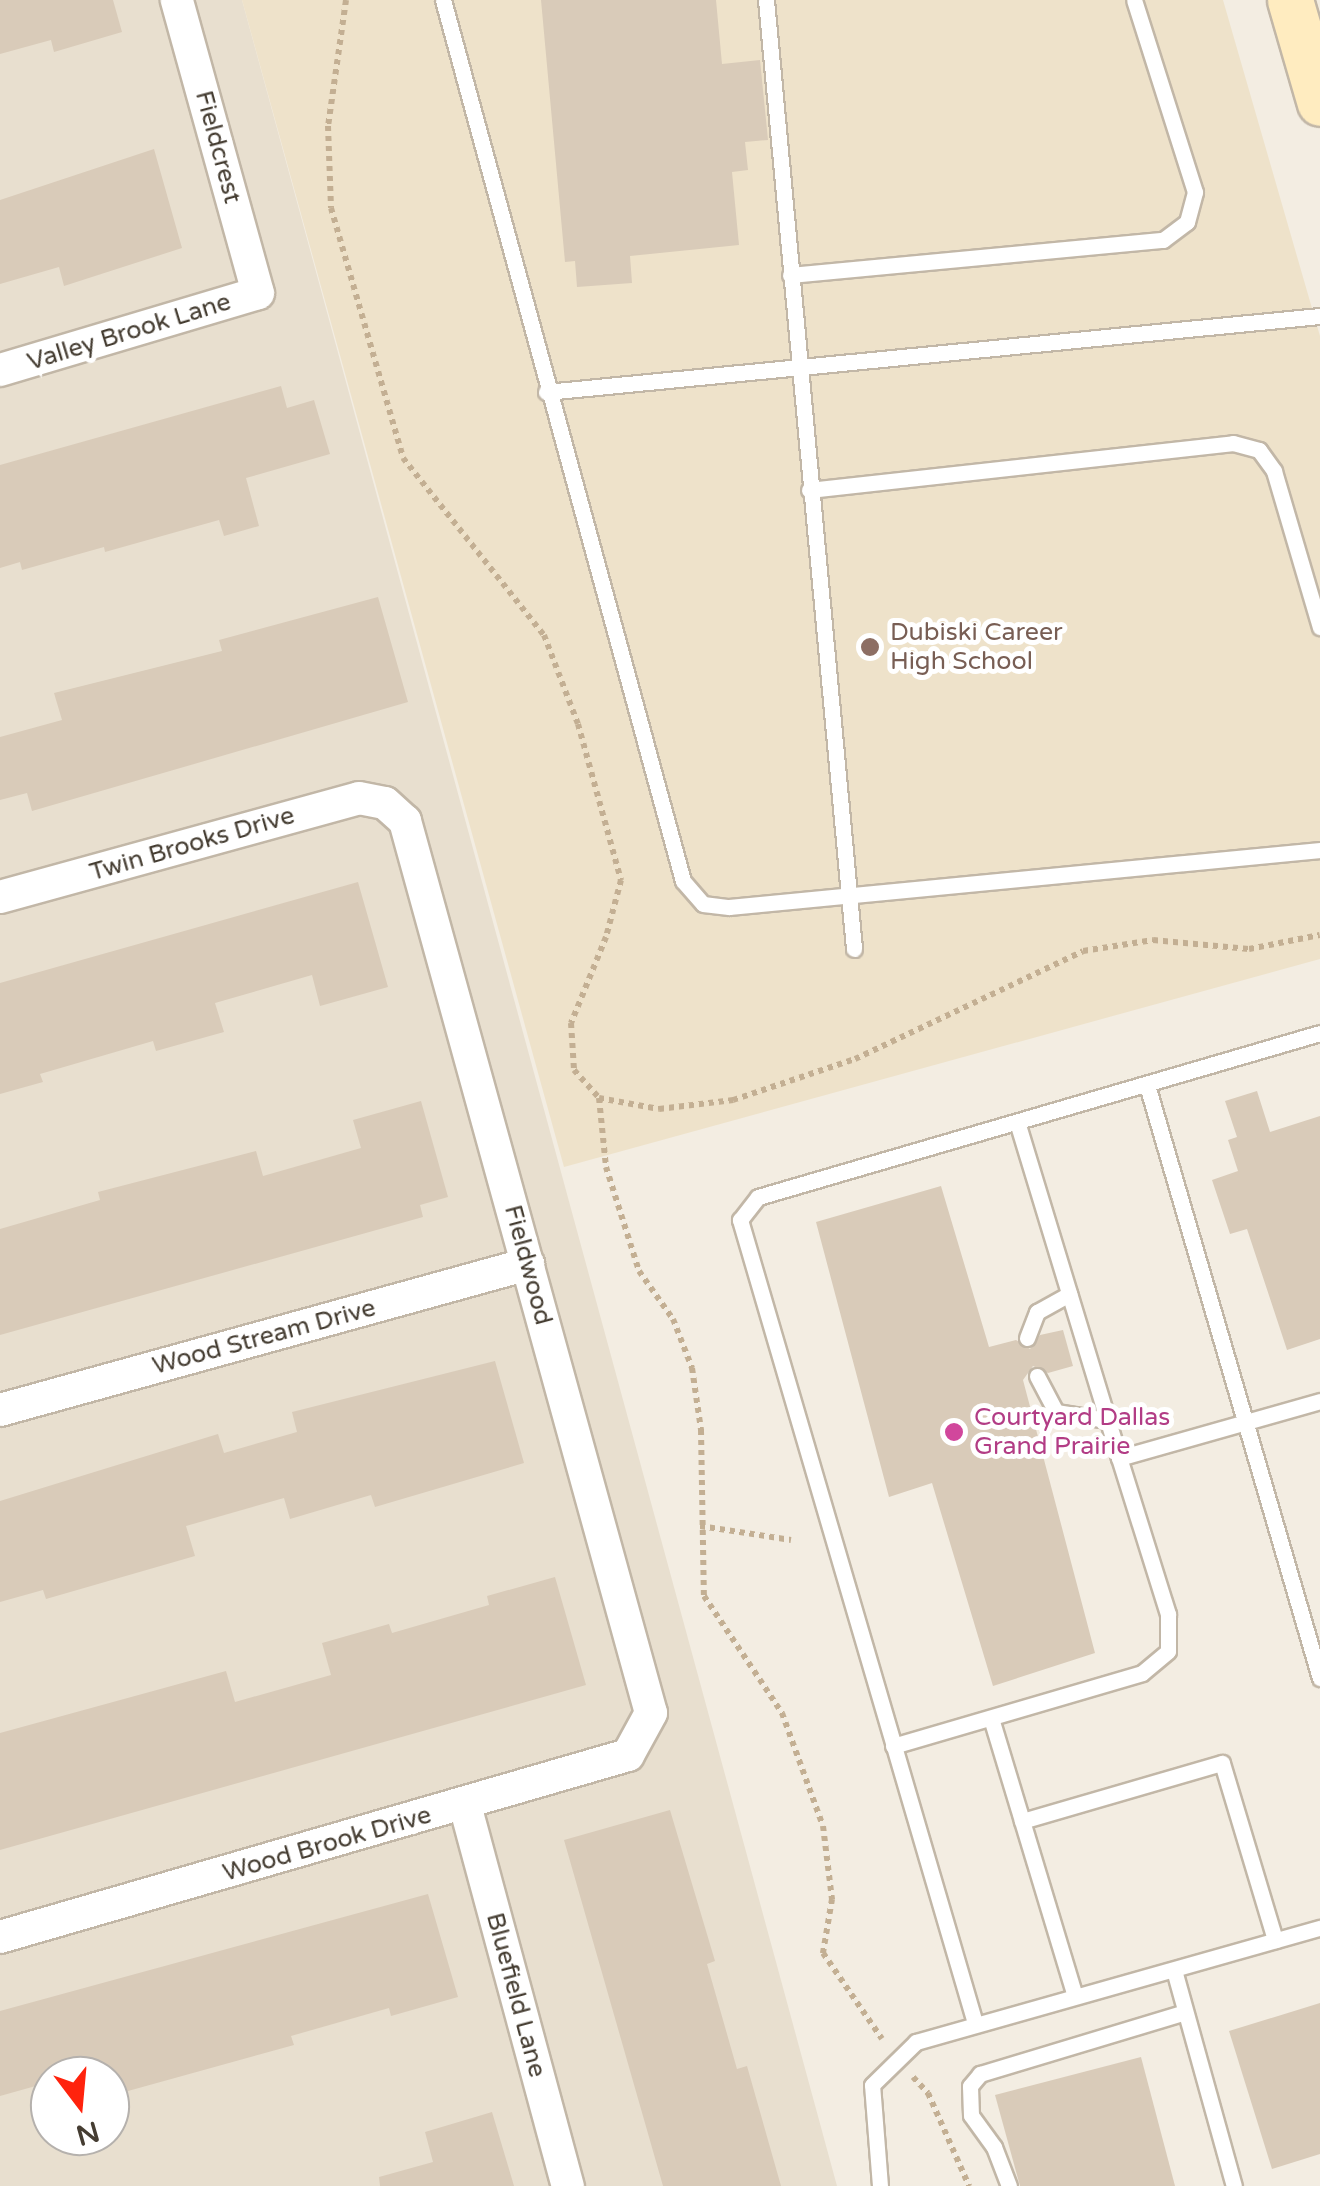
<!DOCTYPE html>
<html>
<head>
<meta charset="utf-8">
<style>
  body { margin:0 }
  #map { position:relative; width:1320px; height:2186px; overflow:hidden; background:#f3ede2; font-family:"Varela Round",sans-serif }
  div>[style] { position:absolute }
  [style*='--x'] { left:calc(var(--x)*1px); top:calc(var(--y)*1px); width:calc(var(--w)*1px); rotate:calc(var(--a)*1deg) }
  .residential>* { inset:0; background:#e8dfcf }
  .education>* { inset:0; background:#eee2ca }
  .building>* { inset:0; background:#d9cbb9 }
  .path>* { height:6px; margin-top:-3px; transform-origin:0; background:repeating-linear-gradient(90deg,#c3af93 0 5px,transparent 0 10px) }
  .roads { filter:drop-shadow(2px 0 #c2b7a7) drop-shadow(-2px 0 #c2b7a7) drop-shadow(0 2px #c2b7a7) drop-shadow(0 -2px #c2b7a7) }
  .lane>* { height:15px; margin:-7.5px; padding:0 7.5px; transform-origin:7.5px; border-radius:7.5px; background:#fff }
  .street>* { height:32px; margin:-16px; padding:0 16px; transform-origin:16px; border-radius:16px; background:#fff }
  .secondary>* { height:45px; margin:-22.5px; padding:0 22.5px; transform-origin:22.5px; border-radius:22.5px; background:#ffecc0 }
  .dots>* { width:28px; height:28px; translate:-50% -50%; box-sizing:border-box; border:5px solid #fff; border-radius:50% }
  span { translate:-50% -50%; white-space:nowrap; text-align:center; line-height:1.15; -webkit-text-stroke:10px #fff; paint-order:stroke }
  .street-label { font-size:25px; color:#453d32 }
  .education-label { font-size:25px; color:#785e54 }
  .left { translate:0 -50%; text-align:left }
  .hotel-label { font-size:25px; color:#b23c85 }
  .north { position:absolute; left:30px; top:2056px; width:100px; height:100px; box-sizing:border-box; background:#fff; border:2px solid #b5b1ad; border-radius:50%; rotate:164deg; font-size:28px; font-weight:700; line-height:40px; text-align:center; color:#453d32 }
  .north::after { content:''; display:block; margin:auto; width:35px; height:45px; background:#ff230d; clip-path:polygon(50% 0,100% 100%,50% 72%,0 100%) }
</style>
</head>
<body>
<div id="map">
  <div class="residential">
    <div style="clip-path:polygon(evenodd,0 0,242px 0,837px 2186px,0 2186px,0 0,50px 2076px,110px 2076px,110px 2136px,50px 2136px,50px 2076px)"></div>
  </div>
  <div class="education">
    <div style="clip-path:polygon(242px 0,1223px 0,1320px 336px,1320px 959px,564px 1167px)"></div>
  </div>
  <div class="building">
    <div style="clip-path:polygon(0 0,113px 0,122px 32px,54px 52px,51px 40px,0 54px)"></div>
    <div style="clip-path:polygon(541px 0,716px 0,722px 64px,760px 60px,768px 140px,745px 142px,748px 170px,732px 172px,739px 245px,630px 256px,632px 283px,577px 287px,575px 261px,565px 262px)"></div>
    <div style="clip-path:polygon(154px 149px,182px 248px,64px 286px,59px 267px,0 284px,0 200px)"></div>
    <div style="clip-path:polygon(281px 386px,287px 408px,314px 400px,330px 454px,246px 478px,259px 526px,224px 536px,219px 520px,105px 552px,104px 547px,22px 570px,20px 562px,0 568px,0 465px)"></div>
    <div style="clip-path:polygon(378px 597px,408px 702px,32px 811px,27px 793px,0 800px,0 737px,62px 720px,54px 693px,222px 651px,219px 640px)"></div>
    <div style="clip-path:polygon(358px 882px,388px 987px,320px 1006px,312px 975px,215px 1003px,224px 1032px,156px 1051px,153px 1041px,40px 1074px,43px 1082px,0 1094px,0 983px)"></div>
    <div style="clip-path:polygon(1257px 1091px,1270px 1132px,1320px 1116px,1320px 1339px,1287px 1350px,1247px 1229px,1230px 1234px,1212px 1180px,1238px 1171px,1228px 1140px,1237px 1137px,1225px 1101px)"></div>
    <div style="clip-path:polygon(421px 1101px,448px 1197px,420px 1205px,423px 1217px,0 1335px,0 1229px,100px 1200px,98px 1192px,256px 1151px,263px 1176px,361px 1148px,353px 1120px)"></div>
    <div style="clip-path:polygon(941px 1186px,989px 1347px,1016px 1340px,1030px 1349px,1040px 1335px,1063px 1330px,1073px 1366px,1048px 1373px,1033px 1366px,1023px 1380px,1095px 1653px,993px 1686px,932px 1483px,889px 1497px,816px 1222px)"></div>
    <div style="clip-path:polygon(495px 1361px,524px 1463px,375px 1507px,371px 1495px,290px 1519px,284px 1498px,186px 1526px,195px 1556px,46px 1599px,43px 1590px,0 1602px,0 1501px,218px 1434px,224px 1453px,297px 1432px,292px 1412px)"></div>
    <div style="clip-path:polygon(555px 1577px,586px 1685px,0 1850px,0 1733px,226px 1671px,235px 1702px,331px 1675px,322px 1643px,389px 1624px,392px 1633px,489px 1605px,487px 1596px)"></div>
    <div style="clip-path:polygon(670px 1810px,715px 1961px,707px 1964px,737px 2069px,747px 2066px,781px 2186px,663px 2186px,564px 1840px)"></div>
    <div style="clip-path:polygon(428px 1894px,458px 1997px,391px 2016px,389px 2008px,291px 2036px,294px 2045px,110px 2096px,110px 2076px,50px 2076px,50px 2082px,0 2096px,0 2011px)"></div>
    <div style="clip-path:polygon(1320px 2003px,1320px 2154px,1272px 2169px,1229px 2031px)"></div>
    <div style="clip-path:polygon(1141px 2057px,1175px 2186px,1020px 2186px,995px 2095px)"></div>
    <div style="clip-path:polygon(492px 2112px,514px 2186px,380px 2186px,379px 2177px,433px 2162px,425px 2132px)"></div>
  </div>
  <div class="path">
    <div style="--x:346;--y:0;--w:127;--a:98.1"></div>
    <div style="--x:328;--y:126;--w:82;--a:87.9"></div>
    <div style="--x:331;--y:208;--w:260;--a:73.9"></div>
    <div style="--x:403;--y:458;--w:226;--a:51.5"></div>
    <div style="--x:544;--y:635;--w:95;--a:69.1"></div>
    <div style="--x:578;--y:724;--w:162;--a:74.6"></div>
    <div style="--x:621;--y:880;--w:59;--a:104.7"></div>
    <div style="--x:606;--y:937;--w:93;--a:112.1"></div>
    <div style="--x:571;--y:1023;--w:47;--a:86.3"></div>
    <div style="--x:574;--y:1070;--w:38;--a:48"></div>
    <div style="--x:599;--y:1098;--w:61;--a:10.4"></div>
    <div style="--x:659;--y:1109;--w:75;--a:-6.9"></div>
    <div style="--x:733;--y:1100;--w:129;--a:-18.6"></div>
    <div style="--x:855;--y:1059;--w:252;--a:-25.3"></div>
    <div style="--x:1083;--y:951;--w:71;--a:-8.9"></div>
    <div style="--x:1153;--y:940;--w:96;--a:5.4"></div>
    <div style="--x:1249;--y:949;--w:72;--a:-11.2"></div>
    <div style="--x:599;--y:1098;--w:69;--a:84.2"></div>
    <div style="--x:606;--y:1167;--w:109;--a:72.4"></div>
    <div style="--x:639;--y:1271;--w:59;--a:54.7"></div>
    <div style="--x:673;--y:1319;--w:53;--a:68.8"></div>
    <div style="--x:692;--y:1368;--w:63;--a:81.7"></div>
    <div style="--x:701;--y:1430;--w:166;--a:89"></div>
    <div style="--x:704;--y:1596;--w:141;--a:56.3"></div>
    <div style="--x:782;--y:1713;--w:120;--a:70.1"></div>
    <div style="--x:823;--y:1826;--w:74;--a:83"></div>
    <div style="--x:832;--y:1899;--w:55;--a:99.5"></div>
    <div style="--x:823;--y:1953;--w:104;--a:55.5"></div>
    <div style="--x:700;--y:1526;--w:92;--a:8.7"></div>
    <div style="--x:913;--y:2077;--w:22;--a:47"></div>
    <div style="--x:928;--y:2093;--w:102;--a:66.2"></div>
  </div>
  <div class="roads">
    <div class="lane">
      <div style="--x:443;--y:0;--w:913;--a:74.76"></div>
      <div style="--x:683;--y:881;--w:30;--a:49"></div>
      <div style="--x:703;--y:904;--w:26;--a:7"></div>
      <div style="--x:729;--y:907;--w:594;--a:-5.51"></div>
      <div style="--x:766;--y:0;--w:953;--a:84.7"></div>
      <div style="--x:790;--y:275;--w:375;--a:-5.4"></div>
      <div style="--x:1163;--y:240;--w:30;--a:-37"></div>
      <div style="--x:1187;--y:222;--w:31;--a:-75"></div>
      <div style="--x:1195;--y:192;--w:201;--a:-107.6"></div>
      <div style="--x:546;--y:392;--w:778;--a:-5.61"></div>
      <div style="--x:809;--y:490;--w:427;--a:-6.3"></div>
      <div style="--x:1233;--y:443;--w:27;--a:15"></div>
      <div style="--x:1259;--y:450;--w:26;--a:54"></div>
      <div style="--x:1274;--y:471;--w:163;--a:73.6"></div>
      <div style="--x:1147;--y:1085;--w:618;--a:73.74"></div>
      <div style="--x:1018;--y:1125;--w:348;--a:73.1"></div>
      <div style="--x:1027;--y:1338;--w:28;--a:-69"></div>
      <div style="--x:1037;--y:1312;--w:37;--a:-29"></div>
      <div style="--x:1037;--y:1376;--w:41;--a:62.2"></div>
      <div style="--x:1056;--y:1412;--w:52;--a:8.9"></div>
      <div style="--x:991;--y:1718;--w:290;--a:73.2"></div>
      <div style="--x:893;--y:1746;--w:259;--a:-16.3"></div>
      <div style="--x:1142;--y:1673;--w:34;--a:-40"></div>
      <div style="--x:1168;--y:1651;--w:37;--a:-90"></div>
      <div style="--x:1168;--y:1614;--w:164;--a:-107.4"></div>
      <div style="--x:1119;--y:1458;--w:209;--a:-15.8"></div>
      <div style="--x:1022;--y:1821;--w:208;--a:-16.2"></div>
      <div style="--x:1222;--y:1763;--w:185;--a:73.3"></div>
      <div style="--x:1174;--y:1970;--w:224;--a:74.5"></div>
      <div style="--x:975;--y:2023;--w:837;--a:-106.31"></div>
      <div style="--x:740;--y:1220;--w:29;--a:-52"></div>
      <div style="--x:758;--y:1197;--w:585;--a:-16.27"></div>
      <div style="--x:880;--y:2186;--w:101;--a:-94.5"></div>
      <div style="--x:872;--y:2085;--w:62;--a:-44.3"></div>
      <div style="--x:916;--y:2042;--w:420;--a:-15.8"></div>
      <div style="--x:1009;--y:2186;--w:42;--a:-111"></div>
      <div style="--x:994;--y:2147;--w:39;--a:-126"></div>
      <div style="--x:971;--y:2115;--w:29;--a:-92"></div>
      <div style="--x:970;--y:2086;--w:16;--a:-50"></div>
      <div style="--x:980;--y:2074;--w:214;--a:-16.8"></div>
    </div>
    <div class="street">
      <div style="--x:0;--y:370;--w:269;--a:-16.6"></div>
      <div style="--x:258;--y:293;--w:304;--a:-105.5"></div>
      <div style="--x:0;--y:897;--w:372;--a:-15.4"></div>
      <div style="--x:359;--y:798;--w:26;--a:11"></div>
      <div style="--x:385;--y:803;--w:27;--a:42"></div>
      <div style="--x:405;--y:821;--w:925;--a:74.58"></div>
      <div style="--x:651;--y:1713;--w:48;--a:118.7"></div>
      <div style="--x:628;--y:1755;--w:654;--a:163.84"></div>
      <div style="--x:0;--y:1410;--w:548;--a:-15.46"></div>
      <div style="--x:465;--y:1805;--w:395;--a:74.9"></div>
    </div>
    <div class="secondary">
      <div style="--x:1290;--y:0;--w:107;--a:73.8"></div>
    </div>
  </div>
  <div class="dots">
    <div style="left:870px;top:647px;background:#8d6e63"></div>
    <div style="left:954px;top:1432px;background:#d1479c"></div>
  </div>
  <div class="street-label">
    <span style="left:218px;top:147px;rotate:75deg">Fieldcrest</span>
    <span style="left:129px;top:332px;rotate:-17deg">Valley Brook Lane</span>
    <span style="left:192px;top:844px;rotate:-16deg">Twin Brooks Drive</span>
    <span style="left:528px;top:1265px;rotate:75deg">Fieldwood</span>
    <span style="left:264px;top:1337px;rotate:-15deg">Wood Stream Drive</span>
    <span style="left:327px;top:1844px;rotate:-16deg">Wood Brook Drive</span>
    <span style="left:516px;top:1995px;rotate:75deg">Bluefield Lane</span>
  </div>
  <div class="education-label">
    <span class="left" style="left:890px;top:647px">Dubiski Career<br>High School</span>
  </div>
  <div class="hotel-label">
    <span class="left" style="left:974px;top:1432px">Courtyard Dallas<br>Grand Prairie</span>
  </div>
  <div class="north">N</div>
</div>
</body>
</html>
